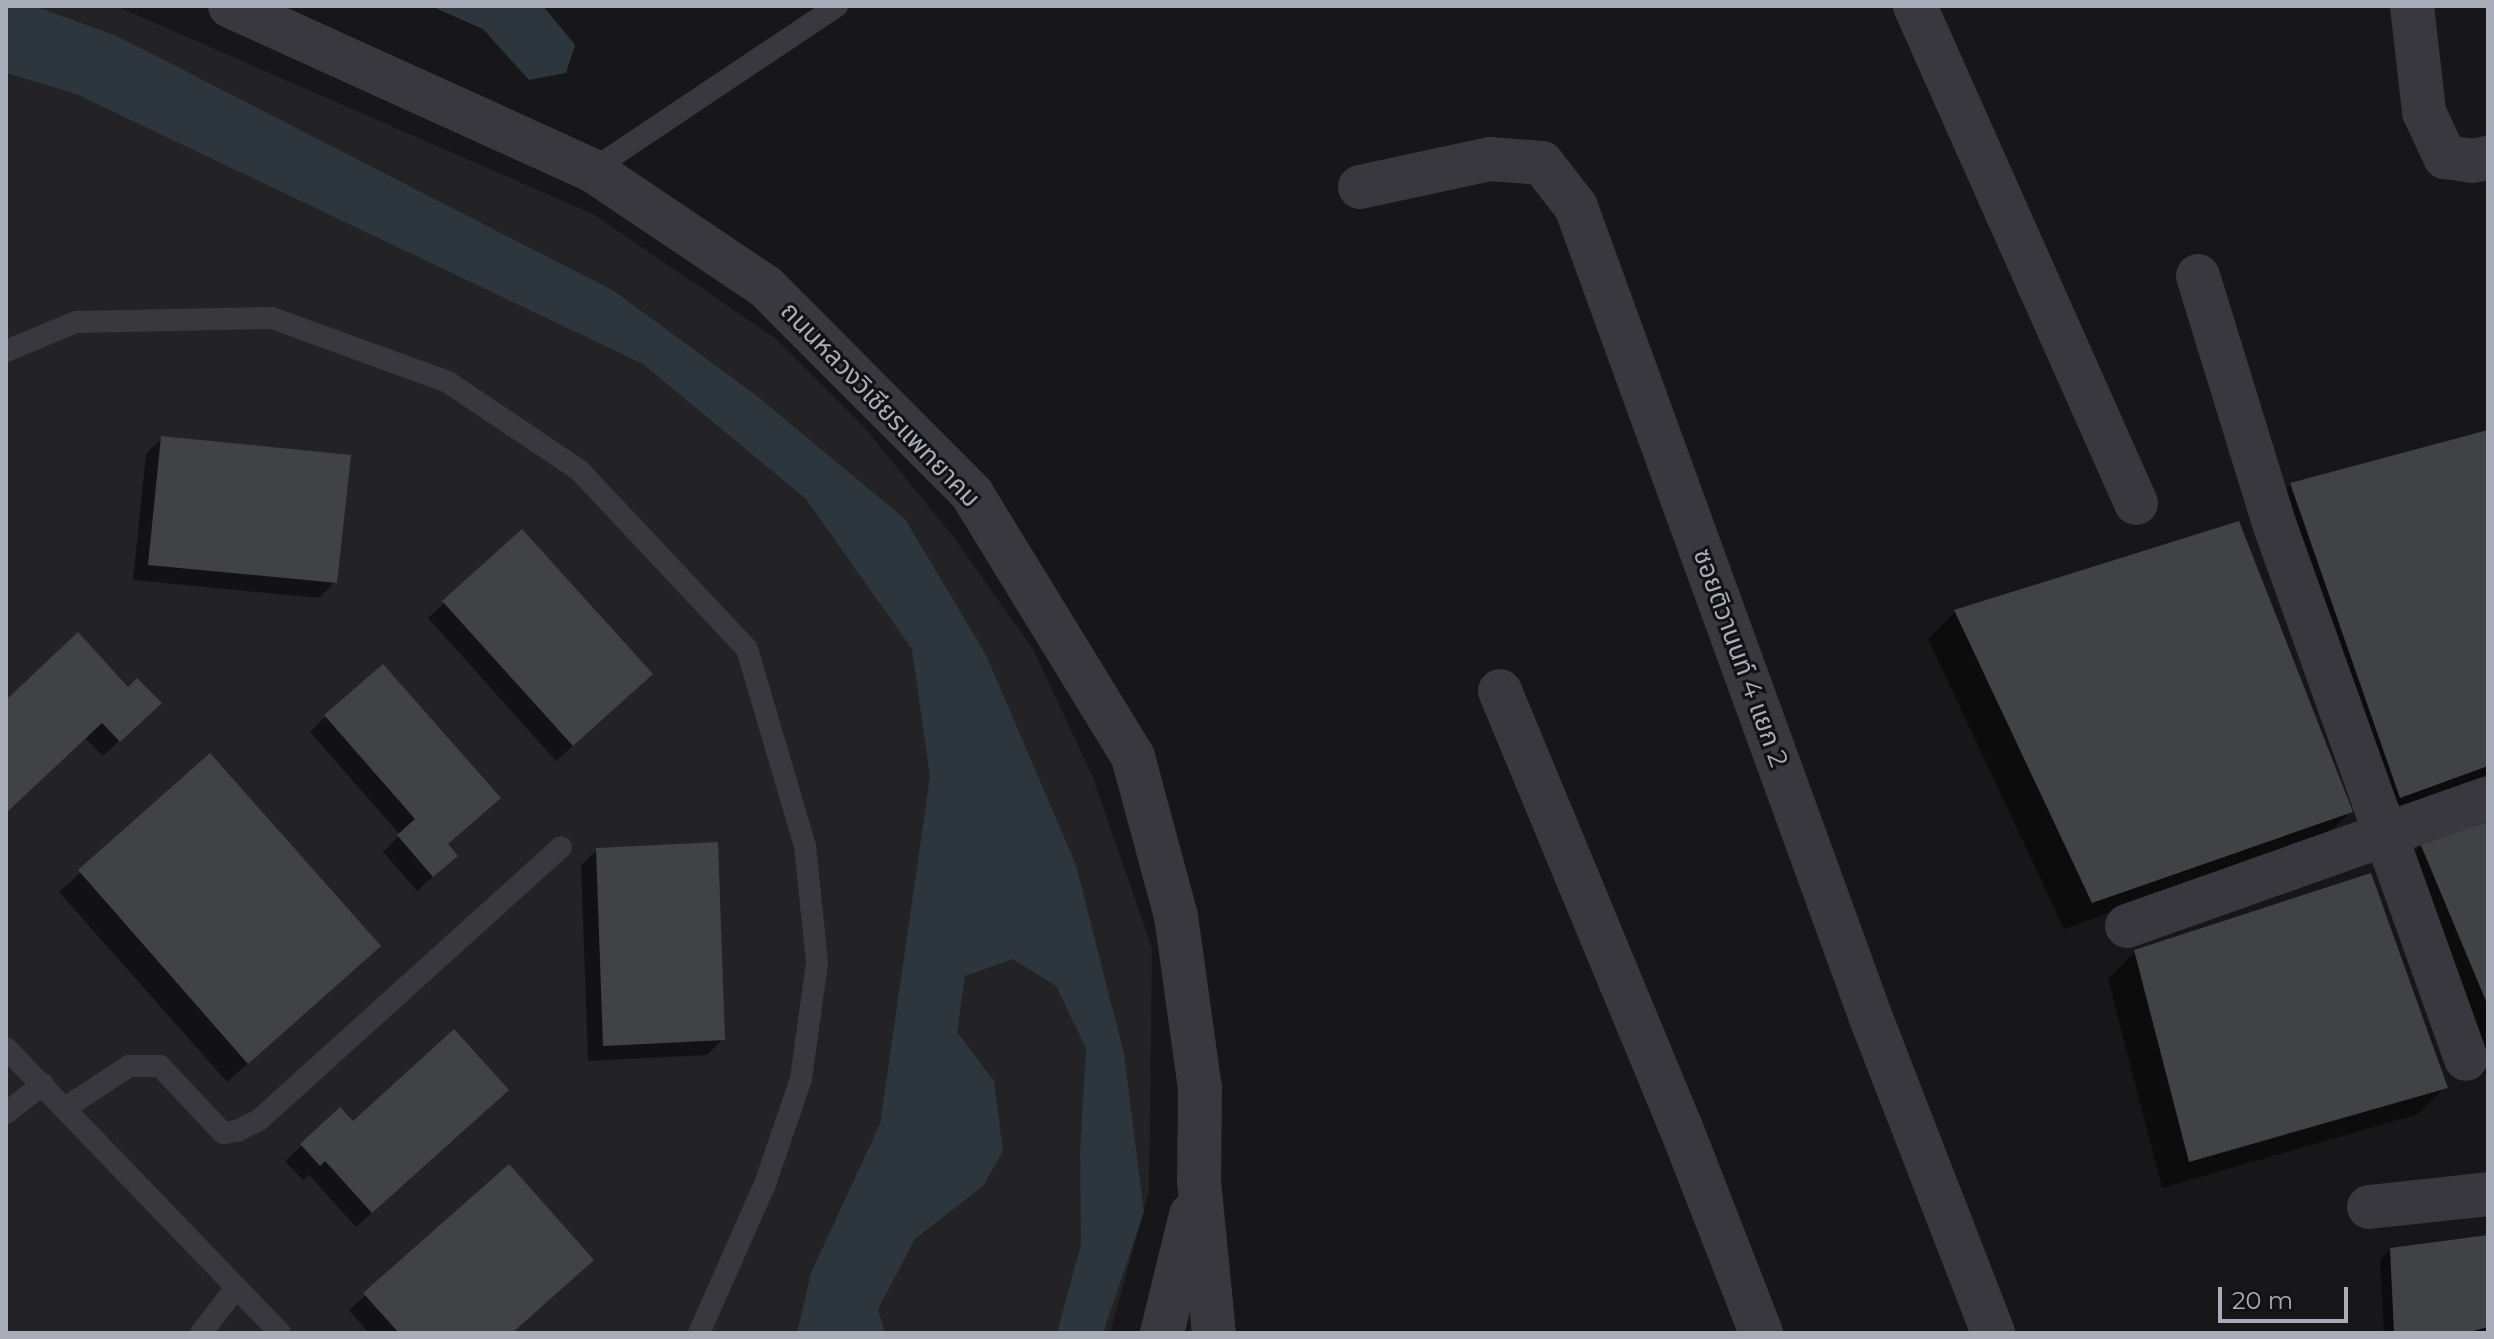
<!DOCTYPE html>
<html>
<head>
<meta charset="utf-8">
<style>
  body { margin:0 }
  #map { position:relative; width:2494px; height:1339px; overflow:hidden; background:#171719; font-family:Montserrat,"Noto Sans Thai",sans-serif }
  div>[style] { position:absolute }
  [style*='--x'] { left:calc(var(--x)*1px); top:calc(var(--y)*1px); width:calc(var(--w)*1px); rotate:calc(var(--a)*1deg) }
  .built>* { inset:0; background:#232326 }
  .water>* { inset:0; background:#2d353d }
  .shadow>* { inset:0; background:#0007 }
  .building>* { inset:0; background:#414246 }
  .lane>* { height:22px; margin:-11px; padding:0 11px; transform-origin:11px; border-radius:11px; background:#38383e }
  .street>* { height:44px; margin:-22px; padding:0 22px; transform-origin:22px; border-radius:22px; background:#38383e }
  span { translate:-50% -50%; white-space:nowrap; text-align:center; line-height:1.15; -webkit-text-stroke:6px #121214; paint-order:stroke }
  .street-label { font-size:26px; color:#a9adb9 }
  .frame { position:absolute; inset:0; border:8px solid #a9adb9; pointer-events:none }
  .scale { position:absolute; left:2218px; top:1287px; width:130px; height:36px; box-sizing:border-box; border:4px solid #a9adb9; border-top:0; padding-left:10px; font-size:24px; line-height:28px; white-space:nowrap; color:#a9adb9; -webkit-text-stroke:6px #121214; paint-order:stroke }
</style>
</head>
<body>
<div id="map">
  <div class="built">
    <div style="clip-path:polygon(6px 6px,116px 6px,593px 214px,775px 338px,864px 427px,952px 535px,1033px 649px,1092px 775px,1152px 948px,1149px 1191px,1110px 1333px,6px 1333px)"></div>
  </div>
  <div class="water">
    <div style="clip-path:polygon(6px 6px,34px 6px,117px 36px,614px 291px,757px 396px,905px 519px,986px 655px,1076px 865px,1124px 1054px,1144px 1212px,1103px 1333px,1057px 1333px,1081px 1244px,1080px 1152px,1086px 1048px,1056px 986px,1013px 959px,965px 976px,957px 1032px,994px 1081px,1003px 1151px,983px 1186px,915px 1239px,878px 1309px,885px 1333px,797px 1333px,811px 1273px,880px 1124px,930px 777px,912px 649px,806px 499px,643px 364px,76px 94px,6px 73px)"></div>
    <div style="clip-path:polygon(431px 6px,543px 6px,575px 45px,566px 73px,529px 80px,483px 29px)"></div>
  </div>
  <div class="shadow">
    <div style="clip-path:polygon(2488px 432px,2488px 782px,2373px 824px,2264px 512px,2291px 485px)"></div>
    <div style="clip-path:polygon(162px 438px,335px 582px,319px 598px,133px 580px,146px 454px)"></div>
    <div style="clip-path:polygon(522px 532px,635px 690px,556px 761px,428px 618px)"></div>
    <div style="clip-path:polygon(1955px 612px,2351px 811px,2323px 838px,2064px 929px,1928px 639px)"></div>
    <div style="clip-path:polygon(6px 702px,143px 719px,103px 756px,85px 738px,6px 812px)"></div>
    <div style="clip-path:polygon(326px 716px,455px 856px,417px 891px,383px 852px,400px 835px,310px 732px)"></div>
    <div style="clip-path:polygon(210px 756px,378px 946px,227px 1082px,59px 892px)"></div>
    <div style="clip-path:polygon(2488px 824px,2488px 1072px,2479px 1075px,2394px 872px,2422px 845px)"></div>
    <div style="clip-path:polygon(597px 850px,723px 1039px,707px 1055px,588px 1061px,581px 865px)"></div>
    <div style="clip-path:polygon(2135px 952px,2445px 1087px,2418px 1114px,2162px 1188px,2108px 979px)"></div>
    <div style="clip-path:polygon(491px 1106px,356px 1227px,309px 1175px,303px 1180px,285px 1161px,340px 1110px,352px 1123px)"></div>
    <div style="clip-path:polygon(509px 1167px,511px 1333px,369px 1333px,349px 1310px)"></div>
    <div style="clip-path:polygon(2488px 1237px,2488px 1333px,2384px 1333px,2380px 1260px,2391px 1249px)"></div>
  </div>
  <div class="building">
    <div style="clip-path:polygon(2488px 430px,2488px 766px,2400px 798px,2290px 483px)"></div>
    <div style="clip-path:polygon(161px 436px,351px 455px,337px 583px,148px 565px)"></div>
    <div style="clip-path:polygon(2239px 521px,2353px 812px,2092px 903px,1954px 610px)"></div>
    <div style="clip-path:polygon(522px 529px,653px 674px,573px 746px,442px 601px)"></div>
    <div style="clip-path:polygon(78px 632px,128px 687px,137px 678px,162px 703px,120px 742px,102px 723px,6px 813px,6px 700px)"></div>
    <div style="clip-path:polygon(383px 664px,501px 798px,448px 844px,458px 856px,433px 877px,397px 835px,415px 819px,324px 715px)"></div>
    <div style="clip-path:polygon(210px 753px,381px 946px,248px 1064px,78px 870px)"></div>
    <div style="clip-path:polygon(2488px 822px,2488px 1006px,2420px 843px)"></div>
    <div style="clip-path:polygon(718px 842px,725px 1040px,603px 1046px,596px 848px)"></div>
    <div style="clip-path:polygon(2371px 873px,2448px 1088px,2189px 1162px,2134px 950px)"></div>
    <div style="clip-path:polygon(454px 1029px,509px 1090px,372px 1213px,325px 1161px,320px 1166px,300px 1144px,340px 1107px,353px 1121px)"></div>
    <div style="clip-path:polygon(509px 1164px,594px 1260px,512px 1333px,399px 1333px,363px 1293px)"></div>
    <div style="clip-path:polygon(2488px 1235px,2488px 1327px,2465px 1333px,2394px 1333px,2390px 1248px)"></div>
  </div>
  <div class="lane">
    <div style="--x:592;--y:170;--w:295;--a:-33.8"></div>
    <div style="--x:6;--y:351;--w:76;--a:-22.5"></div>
    <div style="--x:76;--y:322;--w:196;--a:-1.2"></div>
    <div style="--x:272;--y:318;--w:187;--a:20"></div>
    <div style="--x:448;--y:382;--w:158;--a:33.9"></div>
    <div style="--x:579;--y:470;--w:245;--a:46.8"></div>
    <div style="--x:747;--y:649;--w:205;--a:73.6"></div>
    <div style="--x:805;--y:846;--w:118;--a:84.1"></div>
    <div style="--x:817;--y:963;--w:117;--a:97.9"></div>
    <div style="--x:801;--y:1079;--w:111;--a:108.9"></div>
    <div style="--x:765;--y:1184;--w:163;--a:113.9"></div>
    <div style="--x:6;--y:1048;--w:395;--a:46.1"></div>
    <div style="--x:65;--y:1108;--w:77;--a:-33.3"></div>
    <div style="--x:129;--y:1066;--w:31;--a:0"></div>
    <div style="--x:160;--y:1066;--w:92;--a:46.8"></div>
    <div style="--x:223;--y:1133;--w:14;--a:-8"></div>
    <div style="--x:237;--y:1131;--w:25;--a:-27"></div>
    <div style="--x:259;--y:1120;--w:407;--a:-42.1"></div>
    <div style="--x:6;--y:1113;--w:47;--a:-38.1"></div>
    <div style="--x:201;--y:1333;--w:56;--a:-52.3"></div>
  </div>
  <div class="street">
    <div style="--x:230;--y:6;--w:397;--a:24.4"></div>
    <div style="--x:592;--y:170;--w:210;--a:33.9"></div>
    <div style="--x:766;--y:287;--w:292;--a:45.1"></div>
    <div style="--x:972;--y:494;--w:308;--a:58.5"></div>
    <div style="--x:1133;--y:757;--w:165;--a:74.9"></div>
    <div style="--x:1176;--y:916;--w:174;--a:82.1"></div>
    <div style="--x:1200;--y:1088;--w:93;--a:90.6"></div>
    <div style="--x:1199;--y:1181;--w:153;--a:84.4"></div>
    <div style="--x:1915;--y:6;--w:544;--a:66.03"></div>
    <div style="--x:2412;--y:6;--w:107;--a:83.5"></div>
    <div style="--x:2424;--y:112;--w:50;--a:65"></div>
    <div style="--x:2445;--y:157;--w:27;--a:8"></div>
    <div style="--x:2472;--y:161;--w:16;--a:-11"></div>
    <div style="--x:1360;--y:187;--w:133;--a:-12.2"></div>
    <div style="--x:1490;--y:159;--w:52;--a:4.4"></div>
    <div style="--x:1542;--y:163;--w:56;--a:52.3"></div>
    <div style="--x:1576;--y:207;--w:863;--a:70.01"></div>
    <div style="--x:1871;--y:1018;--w:338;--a:68.8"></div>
    <div style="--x:2198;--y:276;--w:262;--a:72.9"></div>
    <div style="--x:2275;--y:526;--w:566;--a:70.28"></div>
    <div style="--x:1500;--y:691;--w:470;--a:67.5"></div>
    <div style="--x:1680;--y:1125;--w:223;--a:68.7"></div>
    <div style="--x:2127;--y:926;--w:383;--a:-19.5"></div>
    <div style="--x:2369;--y:1207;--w:120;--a:-6.2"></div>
    <div style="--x:1162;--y:1333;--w:122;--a:-76.2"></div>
  </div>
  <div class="street-label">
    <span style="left:880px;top:405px;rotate:46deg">ถนนหลวงวิเชียรแพทยาคม</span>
    <span style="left:1740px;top:658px;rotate:70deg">ซอยติวานนท์ 4 แยก 2</span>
  </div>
  <div class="frame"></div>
  <div class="scale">20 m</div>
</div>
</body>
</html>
